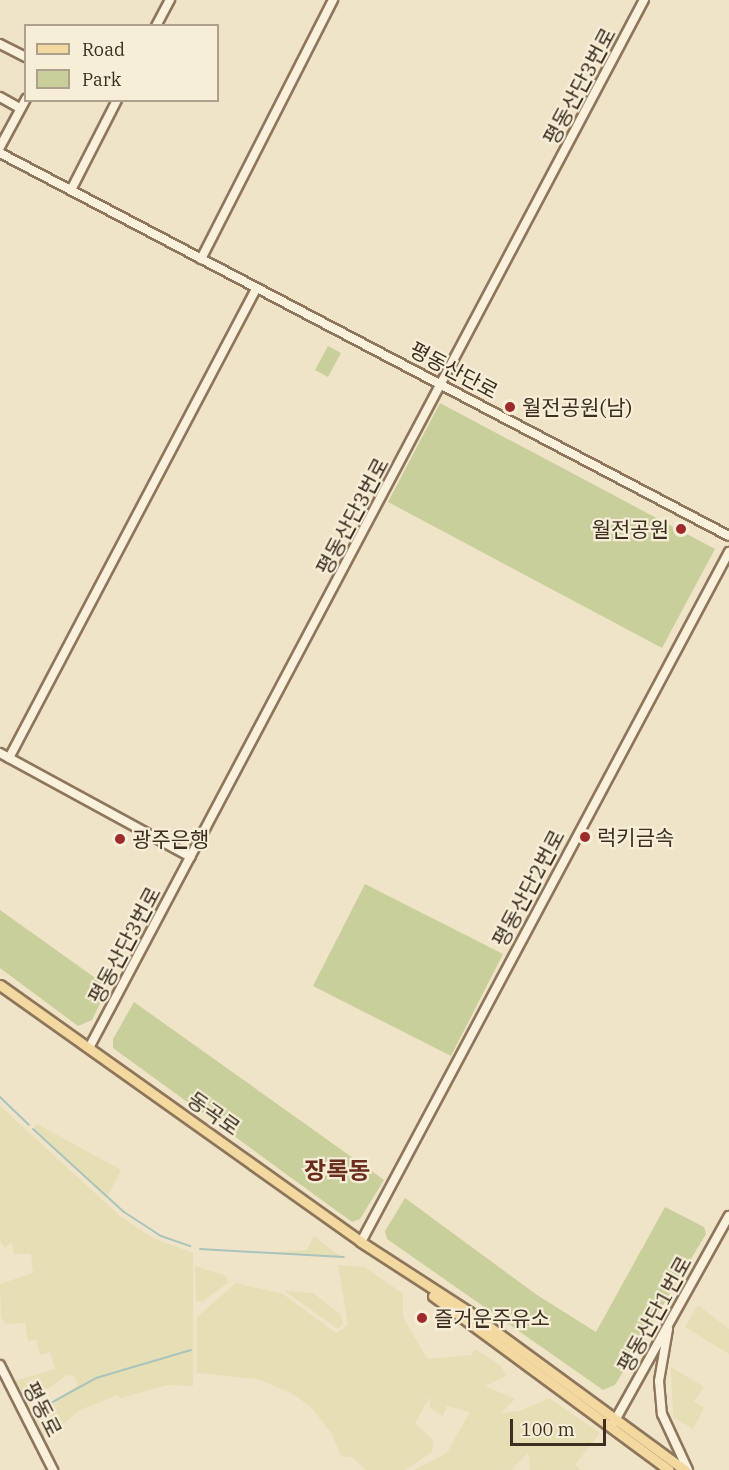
<!DOCTYPE html>
<html>
<head>
<meta charset="utf-8">
<style>
  body { margin:0 }
  #map { position:relative; width:729px; height:1470px; overflow:hidden; background:#f0e4c8; font-family:"IBM Plex Serif","Noto Sans KR",serif }
  div>[style] { position:absolute }
  [style*='--x'] { left:calc(var(--x)*1px); top:calc(var(--y)*1px); width:calc(var(--w)*1px); rotate:calc(var(--a)*1deg) }
  .farmland>* { inset:0; background:#e6deb5 }
  .green>* { inset:0; background:#c9cf9b }
  .stream>* { height:2px; margin:-1px; padding:0 1px; transform-origin:1px; border-radius:1px; background:#a9c4bc }
  .roads { filter:drop-shadow(2px 0 #8d765c) drop-shadow(-2px 0 #8d765c) drop-shadow(0 2px #8d765c) drop-shadow(0 -2px #8d765c) }
  .minor>* { height:8px; margin:-4px; padding:0 4px; transform-origin:4px; border-radius:4px; background:#faf1dc }
  .major>* { height:9px; margin:-4.5px; padding:0 4.5px; transform-origin:4.5px; border-radius:4.5px; background:#f3d9a0 }
  .dots>* { width:16px; height:16px; translate:-50% -50%; box-sizing:border-box; border:3px solid #f7eed8; border-radius:50% }
  span { translate:-50% -50%; white-space:nowrap; text-align:center; line-height:1.15; -webkit-text-stroke:4.5px #f7eed8; paint-order:stroke }
  .street-label { font-size:21px; color:#3d2e20 }
  .poi-label { font-size:21px; color:#3d2e20 }
  .left { translate:0 -50%; text-align:left }
  .right { translate:-100% -50%; text-align:right }
  .quarter-label { font-size:24px; color:#6b2e1e; font-weight:700 }
  .legend { position:absolute; left:24px; top:24px; width:195px; height:78px; box-sizing:border-box; background:#f7eed8; border:2px solid #ada18e; margin:0; padding:8px 10px; list-style:none; font-size:18px; color:#3d2e20 }
  .legend li { display:flex; align-items:center; gap:12px; height:30px }
  .legend b { width:30px; border:2px solid #ada18e }
  .scale { position:absolute; left:510px; top:1419px; width:96px; height:27px; box-sizing:border-box; border:3px solid #3d2e20; border-top:0; padding-left:8px; font-size:18px; line-height:21px; white-space:nowrap; color:#3d2e20; -webkit-text-stroke:4px #f7eed8; paint-order:stroke }
</style>
</head>
<body>
<div id="map">
  <div class="farmland">
    <div style="clip-path:polygon(0 1106px,120px 1216px,153px 1238px,193px 1253px,193px 1386px,168px 1385px,121px 1398px,117px 1395px,80px 1410px,49px 1436px,42px 1435px,35px 1416px,78px 1385px,74px 1376px,67px 1375px,27px 1404px,15px 1381px,55px 1369px,50px 1352px,40px 1355px,36px 1340px,28px 1341px,25px 1323px,6px 1324px,1px 1318px,0 1284px,33px 1273px,31px 1254px,14px 1254px,12px 1243px,5px 1248px,0 1242px)"></div>
    <div style="clip-path:polygon(37px 1124px,121px 1170px,107px 1197px,34px 1128px)"></div>
    <div style="clip-path:polygon(314px 1236px,342px 1258px,263px 1253px,307px 1250px)"></div>
    <div style="clip-path:polygon(338px 1265px,365px 1267px,403px 1294px,403px 1317px,427px 1359px,471px 1355px,475px 1349px,501px 1366px,506px 1376px,485px 1386px,515px 1399px,501px 1413px,520px 1411px,549px 1398px,600px 1433px,575px 1465px,582px 1470px,530px 1470px,528px 1453px,511px 1470px,414px 1470px,447px 1453px,470px 1412px,447px 1406px,443px 1416px,430px 1408px,430px 1397px,415px 1423px,434px 1441px,432px 1452px,405px 1470px,366px 1470px,352px 1457px,341px 1456px,332px 1434px,312px 1408px,293px 1394px,258px 1379px,197px 1373px,197px 1317px,236px 1283px,283px 1294px,336px 1333px,343px 1329px,348px 1325px)"></div>
    <div style="clip-path:polygon(195px 1266px,224px 1275px,229px 1282px,203px 1301px,196px 1301px)"></div>
    <div style="clip-path:polygon(285px 1291px,313px 1293px,340px 1314px,343px 1323px,338px 1329px)"></div>
    <div style="clip-path:polygon(698px 1305px,729px 1329px,729px 1354px,685px 1327px)"></div>
    <div style="clip-path:polygon(671px 1367px,704px 1387px,694px 1401px,704px 1408px,693px 1429px,673px 1417px)"></div>
  </div>
  <div class="green">
    <div style="clip-path:polygon(328px 346px,341px 353px,328px 377px,315px 370px)"></div>
    <div style="clip-path:polygon(440px 403px,715px 549px,662px 648px,388px 502px)"></div>
    <div style="clip-path:polygon(365px 884px,503px 954px,451px 1056px,313px 986px)"></div>
    <div style="clip-path:polygon(0 910px,108px 987px,92px 1020px,78px 1026px,0 968px)"></div>
    <div style="clip-path:polygon(134px 1002px,384px 1180px,360px 1219px,352px 1222px,113px 1048px,113px 1039px)"></div>
    <div style="clip-path:polygon(405px 1198px,537px 1295px,596px 1332px,665px 1207px,704px 1227px,706px 1234px,615px 1385px,603px 1390px,387px 1239px,385px 1231px)"></div>
  </div>
  <div class="stream">
    <div style="--x:0;--y:1097;--w:40;--a:44"></div>
    <div style="--x:33;--y:1129;--w:123;--a:42.4"></div>
    <div style="--x:124;--y:1212;--w:44;--a:33"></div>
    <div style="--x:161;--y:1236;--w:31;--a:19"></div>
    <div style="--x:200;--y:1249;--w:144;--a:3.2"></div>
    <div style="--x:29;--y:1415;--w:77;--a:-28.9"></div>
    <div style="--x:96;--y:1378;--w:99;--a:-16.4"></div>
  </div>
  <div class="roads">
    <div class="minor">
      <div style="--x:156;--y:26;--w:30;--a:-62"></div>
      <div style="--x:0;--y:44;--w:29;--a:27"></div>
      <div style="--x:0;--y:97;--w:23;--a:29"></div>
      <div style="--x:0;--y:147;--w:55;--a:-61.6"></div>
      <div style="--x:0;--y:153;--w:823;--a:27.72"></div>
      <div style="--x:71;--y:190;--w:101;--a:-62.9"></div>
      <div style="--x:201;--y:259;--w:291;--a:-63"></div>
      <div style="--x:0;--y:753;--w:217;--a:28.6"></div>
      <div style="--x:9;--y:758;--w:530;--a:-62.23"></div>
      <div style="--x:89;--y:1048;--w:1186;--a:-62.1"></div>
      <div style="--x:361;--y:1242;--w:782;--a:-61.93"></div>
      <div style="--x:668;--y:1329;--w:53;--a:99.8"></div>
      <div style="--x:659;--y:1381;--w:33;--a:85"></div>
      <div style="--x:662;--y:1414;--w:62;--a:65.1"></div>
      <div style="--x:0;--y:1365;--w:118;--a:63.2"></div>
      <div style="--x:613;--y:1424;--w:238;--a:-60.9"></div>
    </div>
    <div class="major">
      <div style="--x:0;--y:985;--w:443;--a:35.4"></div>
      <div style="--x:361;--y:1242;--w:129;--a:32.9"></div>
      <div style="--x:469;--y:1312;--w:268;--a:36.2"></div>
      <div style="--x:433;--y:1296;--w:293;--a:36.4"></div>
    </div>
  </div>
  <div class="dots">
    <div style="left:510px;top:407px;background:#9e2a2b"></div>
    <div style="left:681px;top:529px;background:#9e2a2b"></div>
    <div style="left:585px;top:837px;background:#9e2a2b"></div>
    <div style="left:120px;top:839px;background:#9e2a2b"></div>
    <div style="left:422px;top:1318px;background:#9e2a2b"></div>
  </div>
  <div class="street-label">
    <span style="left:579px;top:86px;rotate:-62deg">평동산단3번로</span>
    <span style="left:454px;top:370px;rotate:28deg">평동산단로</span>
    <span style="left:352px;top:516px;rotate:-62deg">평동산단3번로</span>
    <span style="left:528px;top:888px;rotate:-62deg">평동산단2번로</span>
    <span style="left:124px;top:945px;rotate:-62deg">평동산단3번로</span>
    <span style="left:214px;top:1113px;rotate:35deg">동곡로</span>
    <span style="left:654px;top:1314px;rotate:-61deg">평동산단1번로</span>
    <span style="left:43px;top:1409px;rotate:63deg">평동로</span>
  </div>
  <div class="poi-label">
    <span class="left" style="left:522px;top:407px">월전공원(남)</span>
    <span class="right" style="left:669px;top:529px">월전공원</span>
    <span class="left" style="left:597px;top:837px">럭키금속</span>
    <span class="left" style="left:132px;top:839px">광주은행</span>
    <span class="left" style="left:434px;top:1318px">즐거운주유소</span>
  </div>
  <div class="quarter-label">
    <span style="left:337px;top:1171px">장록동</span>
  </div>
  <ul class="legend">
  <li><b style="height:8px;background:#f3d9a0"></b>Road</li>
  <li><b style="height:16px;background:#c9cf9b"></b>Park</li>
  </ul>
  <div class="scale">100 m</div>
</div>
</body>
</html>
